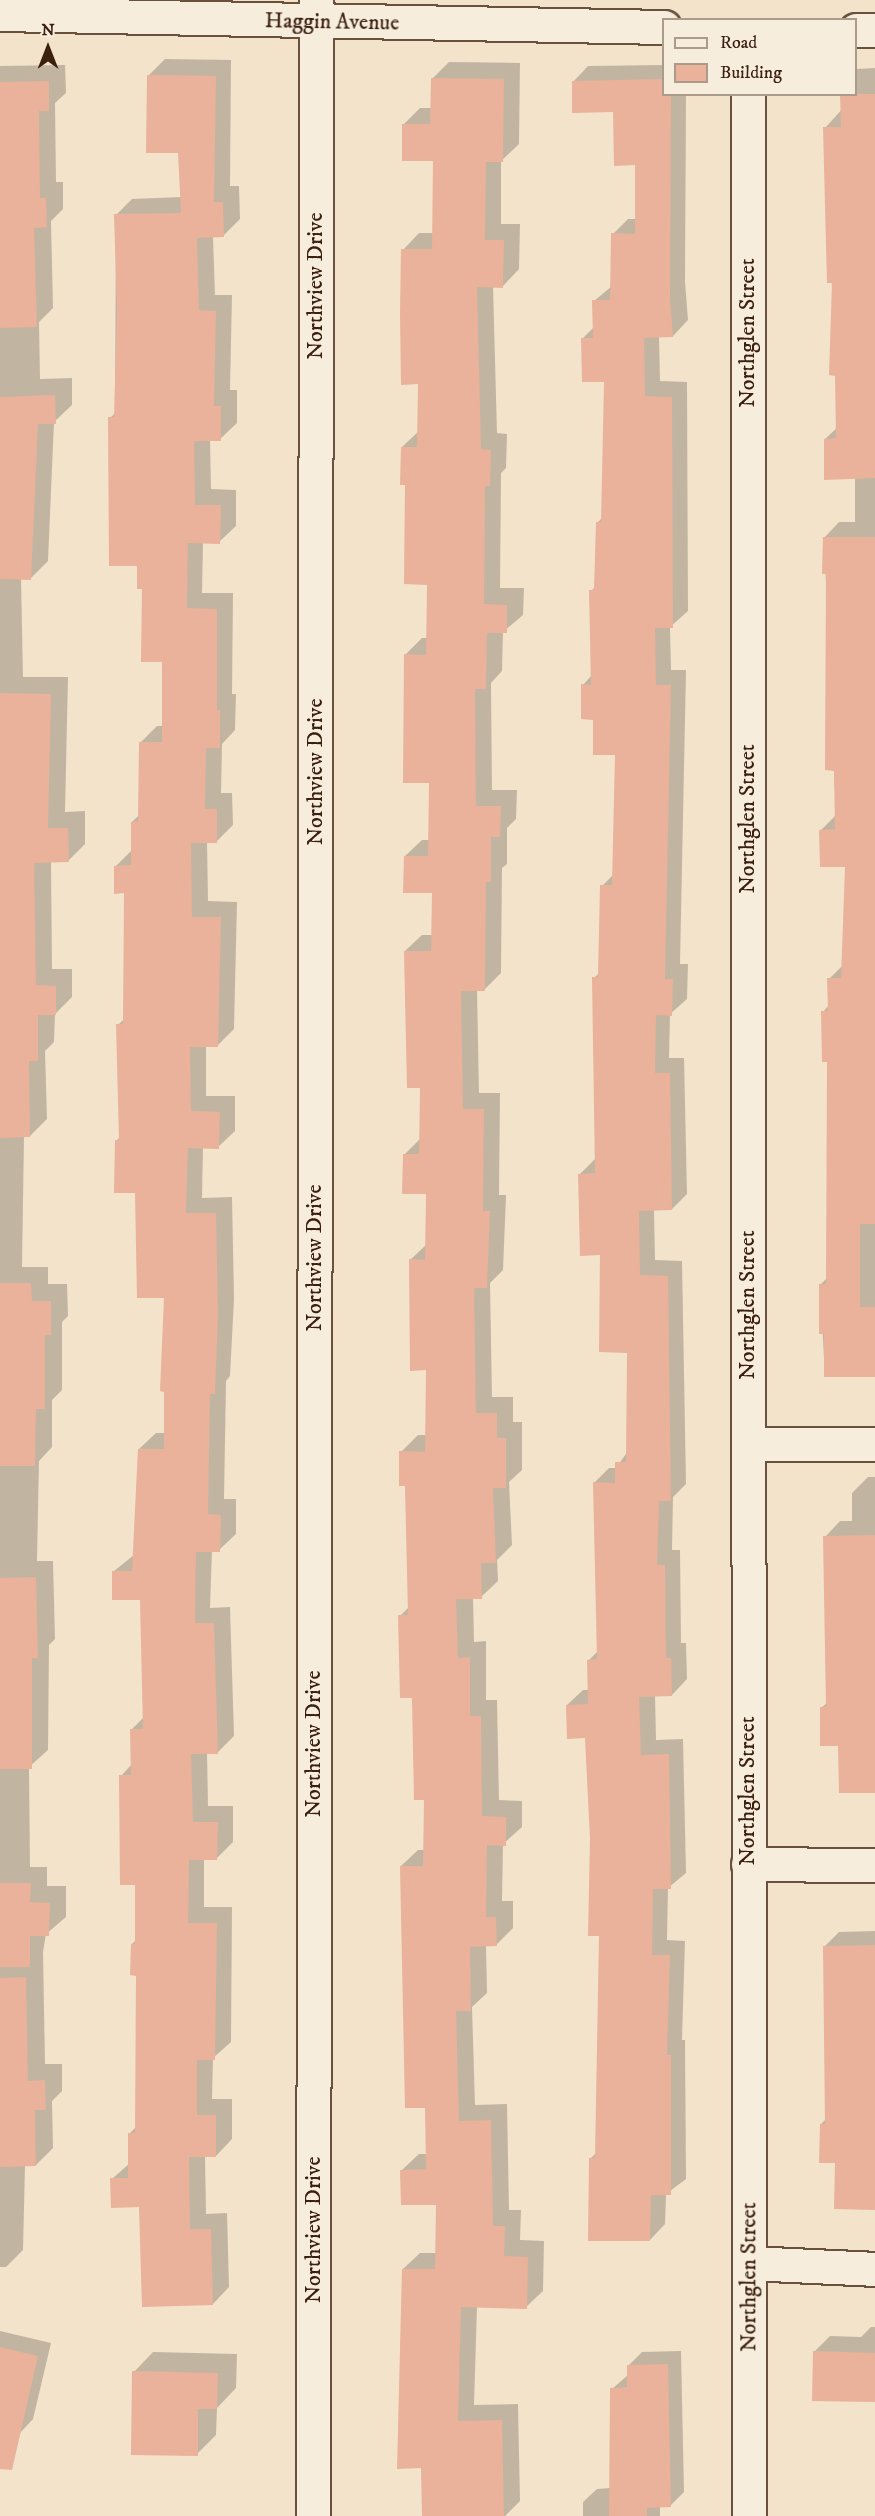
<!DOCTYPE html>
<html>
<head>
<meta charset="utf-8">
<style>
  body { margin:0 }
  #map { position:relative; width:875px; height:2516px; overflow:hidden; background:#f2e3ca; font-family:"IM FELL DW Pica",serif }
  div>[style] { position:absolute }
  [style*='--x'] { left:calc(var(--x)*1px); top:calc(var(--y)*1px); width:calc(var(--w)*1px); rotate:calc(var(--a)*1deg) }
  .shadow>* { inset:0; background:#0003 }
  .building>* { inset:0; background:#eab19b }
  .roads { filter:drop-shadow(2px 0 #6a513e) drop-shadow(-2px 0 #6a513e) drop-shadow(0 2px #6a513e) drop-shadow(0 -2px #6a513e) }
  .minor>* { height:33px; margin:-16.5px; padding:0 16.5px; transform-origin:16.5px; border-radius:16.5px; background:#f7eddd }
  span { translate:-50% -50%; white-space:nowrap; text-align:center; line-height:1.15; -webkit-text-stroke:4.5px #f7eddd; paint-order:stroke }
  .street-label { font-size:22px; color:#3c200f }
  .legend { position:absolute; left:662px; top:18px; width:195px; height:78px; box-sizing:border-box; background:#f7eddd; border:2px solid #ac9b8b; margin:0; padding:8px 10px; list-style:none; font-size:18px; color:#3c200f }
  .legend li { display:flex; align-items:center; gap:12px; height:30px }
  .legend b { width:30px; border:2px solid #ac9b8b }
  .north { position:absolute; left:18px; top:18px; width:60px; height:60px; -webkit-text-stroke:4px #f7eddd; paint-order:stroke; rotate:0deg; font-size:16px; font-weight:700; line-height:24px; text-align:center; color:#3c200f }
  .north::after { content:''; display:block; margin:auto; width:21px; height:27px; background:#3c200f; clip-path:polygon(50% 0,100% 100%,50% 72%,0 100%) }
</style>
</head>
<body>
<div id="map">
  <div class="shadow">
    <div style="clip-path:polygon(165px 59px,231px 60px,230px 186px,239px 186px,240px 219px,223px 236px,213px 236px,215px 295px,232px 295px,230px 390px,237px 390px,237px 423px,220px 439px,210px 439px,211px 489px,236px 490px,236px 526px,219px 542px,203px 542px,202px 593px,233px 593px,232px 694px,236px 694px,235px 730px,222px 744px,221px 793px,232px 793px,233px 825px,217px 841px,207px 841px,208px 901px,237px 902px,234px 1029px,218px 1045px,206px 1045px,206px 1096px,235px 1096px,235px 1131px,218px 1147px,203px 1147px,202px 1198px,232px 1197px,234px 1299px,230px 1376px,226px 1381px,224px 1499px,236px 1499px,236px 1534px,219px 1550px,212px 1550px,210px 1608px,230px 1607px,234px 1736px,218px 1752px,207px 1752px,208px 1806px,233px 1806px,233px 1842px,217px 1858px,204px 1858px,204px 1907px,232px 1907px,231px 2042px,213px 2058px,212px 2099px,232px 2099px,232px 2139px,216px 2156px,205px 2156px,206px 2214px,227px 2213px,229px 2287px,213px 2304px,141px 2206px,112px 2179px,130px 2163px,129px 2134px,136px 2127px,138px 1974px,132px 1944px,136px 1940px,136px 1883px,121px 1776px,132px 1764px,131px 1730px,144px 1717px,142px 1599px,114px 1571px,134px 1555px,139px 1449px,156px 1433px,165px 1433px,166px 1296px,137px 1192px,116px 1141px,120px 1137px,118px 1025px,125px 1018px,126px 892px,115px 867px,132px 850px,132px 822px,140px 814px,141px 742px,157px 726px,163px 726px,163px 660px,139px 565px,110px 418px,115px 413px,116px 215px,132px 199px,182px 197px,180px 152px,148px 76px)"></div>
    <div style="clip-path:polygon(449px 62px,520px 63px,519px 144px,501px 161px,501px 224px,520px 224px,519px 269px,503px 286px,493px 286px,497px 433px,507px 434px,506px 468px,501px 473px,500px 588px,524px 588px,523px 615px,503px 632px,502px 671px,491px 683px,492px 790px,517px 790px,516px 819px,507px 828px,507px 864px,502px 868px,501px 973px,484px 990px,477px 989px,479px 1093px,500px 1093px,499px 1195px,506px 1195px,503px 1270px,490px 1283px,492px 1397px,513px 1397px,513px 1422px,522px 1422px,522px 1470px,509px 1482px,512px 1545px,497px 1560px,498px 1581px,481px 1597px,473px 1597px,474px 1642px,486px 1641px,486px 1700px,497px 1700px,499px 1800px,522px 1801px,522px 1827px,503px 1844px,502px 1901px,513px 1901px,513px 1928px,496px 1945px,486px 1945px,487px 1993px,472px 2007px,475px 2105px,507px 2104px,509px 2210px,521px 2210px,520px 2240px,544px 2241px,543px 2291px,526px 2307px,477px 2306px,474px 2405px,518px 2404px,520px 2501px,505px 2516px,423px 2516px,422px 2466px,403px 2269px,420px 2253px,437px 2253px,438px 2203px,402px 2170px,419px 2154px,427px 2154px,427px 2106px,401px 1866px,418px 1850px,425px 1850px,426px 1798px,400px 1616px,410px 1606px,406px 1485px,401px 1452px,418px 1435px,427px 1435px,428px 1369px,410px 1260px,427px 1244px,428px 1193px,404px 1155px,421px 1138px,422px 1086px,405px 951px,422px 935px,433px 935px,434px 892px,405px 856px,422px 840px,429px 840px,430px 781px,405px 655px,422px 638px,428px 638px,428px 584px,402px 447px,419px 431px,419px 383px,403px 250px,419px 233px,434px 233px,434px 160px,404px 124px,420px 108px,432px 108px,432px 79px)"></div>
    <div style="clip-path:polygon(65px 65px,66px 93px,55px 103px,56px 182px,63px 182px,63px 209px,51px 221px,53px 308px,39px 322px,40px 379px,72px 378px,72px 405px,54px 422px,48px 561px,31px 578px,21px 578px,23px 677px,68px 677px,65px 812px,85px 811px,85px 844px,68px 861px,51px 861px,52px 969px,72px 969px,72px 997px,55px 1014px,54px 1042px,45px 1051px,47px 1119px,30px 1136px,24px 1136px,22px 1267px,48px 1267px,48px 1284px,67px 1284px,68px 1316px,62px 1322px,62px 1390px,52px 1400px,52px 1447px,39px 1461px,37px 1561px,53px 1561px,55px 1639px,49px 1645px,48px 1750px,29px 1767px,30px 1867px,47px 1867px,47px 1886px,66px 1886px,66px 1917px,46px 1934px,43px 1952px,45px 2064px,62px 2064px,62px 2091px,52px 2101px,53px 2148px,36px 2165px,25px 2165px,23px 2250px,6px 2267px,0 2267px,0 66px)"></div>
    <div style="clip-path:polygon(664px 65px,664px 94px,686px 94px,685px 282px,688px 320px,673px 336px,659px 336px,660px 381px,687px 382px,688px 611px,670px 627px,671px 670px,686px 670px,680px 964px,688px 964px,687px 999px,670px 1014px,669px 1058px,684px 1058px,687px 1194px,672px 1209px,654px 1209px,655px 1260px,682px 1261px,686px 1484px,673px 1497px,672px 1550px,680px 1550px,681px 1643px,686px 1643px,687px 1679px,672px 1695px,655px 1695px,656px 1740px,683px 1739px,686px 1873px,668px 1888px,667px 1940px,685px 1941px,682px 2040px,685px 2040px,686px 2179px,666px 2194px,665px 2224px,650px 2240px,591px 2158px,597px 2152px,600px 1935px,586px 1737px,567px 1705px,583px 1690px,589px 1690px,589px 1660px,598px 1651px,594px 1483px,609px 1468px,616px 1468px,628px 1451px,629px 1351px,580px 1174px,596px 1158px,594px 978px,600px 972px,602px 886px,614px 874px,616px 754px,595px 718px,583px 685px,592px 675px,591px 591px,596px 586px,597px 523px,603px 517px,605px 380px,583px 338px,594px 327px,594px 301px,612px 286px,613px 234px,628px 219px,636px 219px,637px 164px,614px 111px,573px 82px,588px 66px)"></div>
    <div style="clip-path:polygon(875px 68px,875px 1375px,825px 1376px,820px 1285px,827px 1278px,828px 1060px,823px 1012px,829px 1005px,829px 979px,843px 965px,847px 865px,821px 830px,836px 815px,824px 538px,839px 522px,855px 522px,855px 477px,825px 439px,838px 427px,825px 128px,856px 94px,856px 69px)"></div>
    <div style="clip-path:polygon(868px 1477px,875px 1477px,875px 1791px,839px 1745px,821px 1708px,828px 1702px,825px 1537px,840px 1521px,852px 1521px,852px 1493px)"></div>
    <div style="clip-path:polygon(875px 1931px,875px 2208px,837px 2162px,821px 2124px,826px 2119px,824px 1947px,839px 1932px)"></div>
    <div style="clip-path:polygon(871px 2327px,875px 2327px,875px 2401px,814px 2352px,830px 2336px,861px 2337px)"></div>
    <div style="clip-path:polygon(0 2331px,51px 2343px,33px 2419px,20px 2433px,0 2428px)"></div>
    <div style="clip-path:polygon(681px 2351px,684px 2492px,671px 2505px,660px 2506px,660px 2516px,583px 2516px,583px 2502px,597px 2489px,611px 2488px,612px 2389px,628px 2375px,628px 2366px,642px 2352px)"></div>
    <div style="clip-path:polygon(153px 2352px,237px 2354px,236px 2388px,217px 2408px,216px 2435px,197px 2454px,134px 2372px)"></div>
  </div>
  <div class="building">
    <div style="clip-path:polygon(147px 75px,216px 76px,214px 202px,223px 202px,224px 237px,197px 238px,199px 310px,216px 311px,214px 406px,221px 406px,221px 441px,194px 441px,195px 505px,221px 505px,220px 544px,188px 543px,187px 608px,217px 609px,217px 710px,220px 710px,220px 748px,206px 748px,205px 809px,217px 809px,217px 843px,191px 843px,192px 917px,221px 917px,218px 1047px,190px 1047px,191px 1111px,220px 1112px,219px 1149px,188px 1148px,186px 1213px,216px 1213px,218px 1316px,215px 1394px,210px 1394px,208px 1514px,221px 1515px,220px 1552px,196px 1552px,195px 1623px,214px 1623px,218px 1754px,191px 1754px,193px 1822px,218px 1822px,217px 1860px,189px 1860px,188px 1923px,217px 1923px,215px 2060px,197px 2060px,197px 2115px,216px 2115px,216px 2157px,189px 2157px,190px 2229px,211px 2229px,213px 2305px,142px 2307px,139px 2207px,111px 2208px,110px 2178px,128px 2178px,128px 2133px,135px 2133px,136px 1976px,130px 1975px,131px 1944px,135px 1944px,135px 1885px,120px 1885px,119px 1775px,131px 1775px,130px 1729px,143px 1729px,140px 1600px,112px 1600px,112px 1571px,132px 1571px,138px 1449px,164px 1449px,164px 1392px,160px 1391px,164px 1298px,137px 1298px,135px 1193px,114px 1193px,115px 1140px,119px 1140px,116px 1024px,123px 1024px,124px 893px,114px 894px,114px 866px,131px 865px,131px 822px,138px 821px,139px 742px,162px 742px,162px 662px,141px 662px,142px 589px,137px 589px,137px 566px,109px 566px,108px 417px,114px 417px,117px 310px,114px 214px,181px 213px,178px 153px,146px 153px)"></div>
    <div style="clip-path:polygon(431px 78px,504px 79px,503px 162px,486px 162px,485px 240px,504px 240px,503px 288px,477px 287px,481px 449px,491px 450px,490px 486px,485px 486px,484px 604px,507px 605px,507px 633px,487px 633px,486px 689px,475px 689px,476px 806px,501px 806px,500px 837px,491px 837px,491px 882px,486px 882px,485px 991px,461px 991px,463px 1109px,484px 1109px,483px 1211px,490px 1211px,487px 1288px,474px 1288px,476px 1413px,497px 1413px,497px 1438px,506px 1438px,506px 1488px,493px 1488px,496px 1563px,481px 1563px,482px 1599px,456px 1599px,458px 1658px,470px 1657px,470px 1716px,481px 1716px,482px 1816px,506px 1817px,506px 1846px,487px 1845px,486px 1917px,496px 1917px,497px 1946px,470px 1947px,471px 2011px,456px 2011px,459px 2121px,491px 2120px,493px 2226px,505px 2226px,504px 2256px,528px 2257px,527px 2309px,461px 2307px,458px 2421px,502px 2420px,504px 2516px,422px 2516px,421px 2468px,397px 2469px,402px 2269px,435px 2269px,436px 2205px,401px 2205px,400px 2170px,426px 2169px,425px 2108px,405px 2108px,400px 1866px,423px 1866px,424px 1800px,414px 1800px,412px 1698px,400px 1698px,398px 1615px,408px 1615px,405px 1486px,399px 1486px,399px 1451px,425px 1452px,426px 1370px,410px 1371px,409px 1259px,425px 1260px,426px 1194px,402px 1194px,403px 1154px,419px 1154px,420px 1088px,407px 1088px,404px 951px,431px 951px,432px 893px,403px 893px,404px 856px,428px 856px,429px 783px,403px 783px,404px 654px,426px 655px,427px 585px,404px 584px,405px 485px,400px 485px,401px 447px,417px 447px,418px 384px,401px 385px,400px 313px,401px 249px,432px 249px,433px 161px,402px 161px,402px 124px,430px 124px)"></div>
    <div style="clip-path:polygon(663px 79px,663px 94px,671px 94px,670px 299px,673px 337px,644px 338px,645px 396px,672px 397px,673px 628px,655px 628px,656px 685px,671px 685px,665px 979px,673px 979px,672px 1016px,656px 1015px,655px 1073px,670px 1073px,672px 1210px,639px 1211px,640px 1275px,668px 1276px,671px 1501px,659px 1501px,657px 1565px,665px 1565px,666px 1658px,671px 1658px,672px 1696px,639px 1697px,641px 1755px,669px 1754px,671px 1889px,653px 1889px,652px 1955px,670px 1955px,667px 2055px,671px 2055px,671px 2195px,651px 2195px,650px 2241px,588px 2241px,589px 2158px,595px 2158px,599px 1936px,588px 1936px,590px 1839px,585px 1738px,567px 1739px,566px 1705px,588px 1704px,587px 1660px,597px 1659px,593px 1482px,615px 1483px,615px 1462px,626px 1462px,627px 1353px,599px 1352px,600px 1255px,580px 1256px,578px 1174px,595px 1173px,592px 977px,598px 977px,600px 885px,612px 885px,615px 755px,593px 755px,593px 720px,581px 719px,581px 684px,591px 685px,589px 590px,594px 590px,596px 522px,601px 522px,604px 382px,582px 382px,581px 338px,593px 338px,592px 300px,610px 300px,611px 233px,635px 234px,635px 165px,614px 166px,613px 112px,572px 113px,572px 81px)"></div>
    <div style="clip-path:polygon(49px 81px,49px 111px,39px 111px,40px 198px,46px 198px,47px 227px,34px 228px,37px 327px,0 328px,0 82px)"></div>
    <div style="clip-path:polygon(840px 94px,875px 94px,875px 478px,824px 480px,824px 439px,836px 438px,835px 376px,829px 375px,832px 283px,827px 283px,823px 127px,841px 127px)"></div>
    <div style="clip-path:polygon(55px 395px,56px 424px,38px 424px,31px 580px,0 579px,0 397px)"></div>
    <div style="clip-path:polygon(823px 537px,875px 537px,875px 1224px,860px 1224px,860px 1307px,875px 1307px,875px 1377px,824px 1377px,824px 1334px,819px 1334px,819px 1284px,826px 1284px,827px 1062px,822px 1062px,821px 1011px,828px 1011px,827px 978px,841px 978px,845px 867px,820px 867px,819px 830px,835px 829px,834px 771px,825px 770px,826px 574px,822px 574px)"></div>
    <div style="clip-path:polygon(0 693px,51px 694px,48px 828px,68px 828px,69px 862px,34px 863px,36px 985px,56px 986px,56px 1015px,38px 1015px,38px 1061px,29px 1061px,30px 1137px,0 1138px)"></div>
    <div style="clip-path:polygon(0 1283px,31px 1283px,32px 1301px,51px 1301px,51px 1335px,45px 1335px,45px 1409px,36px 1409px,35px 1466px,0 1466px)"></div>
    <div style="clip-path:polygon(875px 1535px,875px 1793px,839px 1793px,838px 1746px,820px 1746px,820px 1707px,826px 1707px,823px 1536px)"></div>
    <div style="clip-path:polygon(36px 1577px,38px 1658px,32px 1658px,32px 1769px,0 1769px,0 1578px)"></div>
    <div style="clip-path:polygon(0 1883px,31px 1883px,30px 1902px,50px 1903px,49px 1936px,30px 1936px,30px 1967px,0 1967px)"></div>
    <div style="clip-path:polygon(875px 1945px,875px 2210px,834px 2209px,835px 2163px,819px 2163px,820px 2124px,825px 2124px,823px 1946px)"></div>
    <div style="clip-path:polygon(26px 1977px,28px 2081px,45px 2080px,46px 2110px,35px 2110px,36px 2166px,0 2167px,0 1978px)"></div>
    <div style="clip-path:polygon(0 2347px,38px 2356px,12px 2470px,0 2469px)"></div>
    <div style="clip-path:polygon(813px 2351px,875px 2353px,875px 2402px,812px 2401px)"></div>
    <div style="clip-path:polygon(668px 2364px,671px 2507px,647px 2508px,647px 2516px,609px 2516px,610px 2388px,627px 2387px,627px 2365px)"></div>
    <div style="clip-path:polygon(132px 2371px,218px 2373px,217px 2409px,198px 2409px,198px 2456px,131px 2455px)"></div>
  </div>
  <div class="roads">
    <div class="minor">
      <div style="--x:0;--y:14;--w:664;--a:1.12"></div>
      <div style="--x:856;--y:30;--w:19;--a:0"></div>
      <div style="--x:748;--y:94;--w:2422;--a:89.98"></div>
      <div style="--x:748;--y:1444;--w:127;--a:0"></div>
      <div style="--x:748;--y:1864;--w:127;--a:0.5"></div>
      <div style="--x:749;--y:2263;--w:126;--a:2.7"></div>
      <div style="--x:313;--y:2516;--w:2516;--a:-89.93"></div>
    </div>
  </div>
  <div class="street-label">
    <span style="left:332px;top:22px;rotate:1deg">Haggin Avenue</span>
    <span style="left:316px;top:286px;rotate:-90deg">Northview Drive</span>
    <span style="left:748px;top:333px;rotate:-90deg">Northglen Street</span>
    <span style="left:316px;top:772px;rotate:-90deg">Northview Drive</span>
    <span style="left:748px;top:819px;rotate:-90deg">Northglen Street</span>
    <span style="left:315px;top:1258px;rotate:-90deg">Northview Drive</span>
    <span style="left:748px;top:1305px;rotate:-90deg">Northglen Street</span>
    <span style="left:314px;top:1744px;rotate:-90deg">Northview Drive</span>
    <span style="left:748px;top:1791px;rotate:-90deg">Northglen Street</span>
    <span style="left:314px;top:2230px;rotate:-90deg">Northview Drive</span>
    <span style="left:749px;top:2277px;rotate:-90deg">Northglen Street</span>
  </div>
  <ul class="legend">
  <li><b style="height:8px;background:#f7eddd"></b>Road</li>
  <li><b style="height:16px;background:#eab19b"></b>Building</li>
  </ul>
  <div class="north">N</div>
</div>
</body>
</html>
